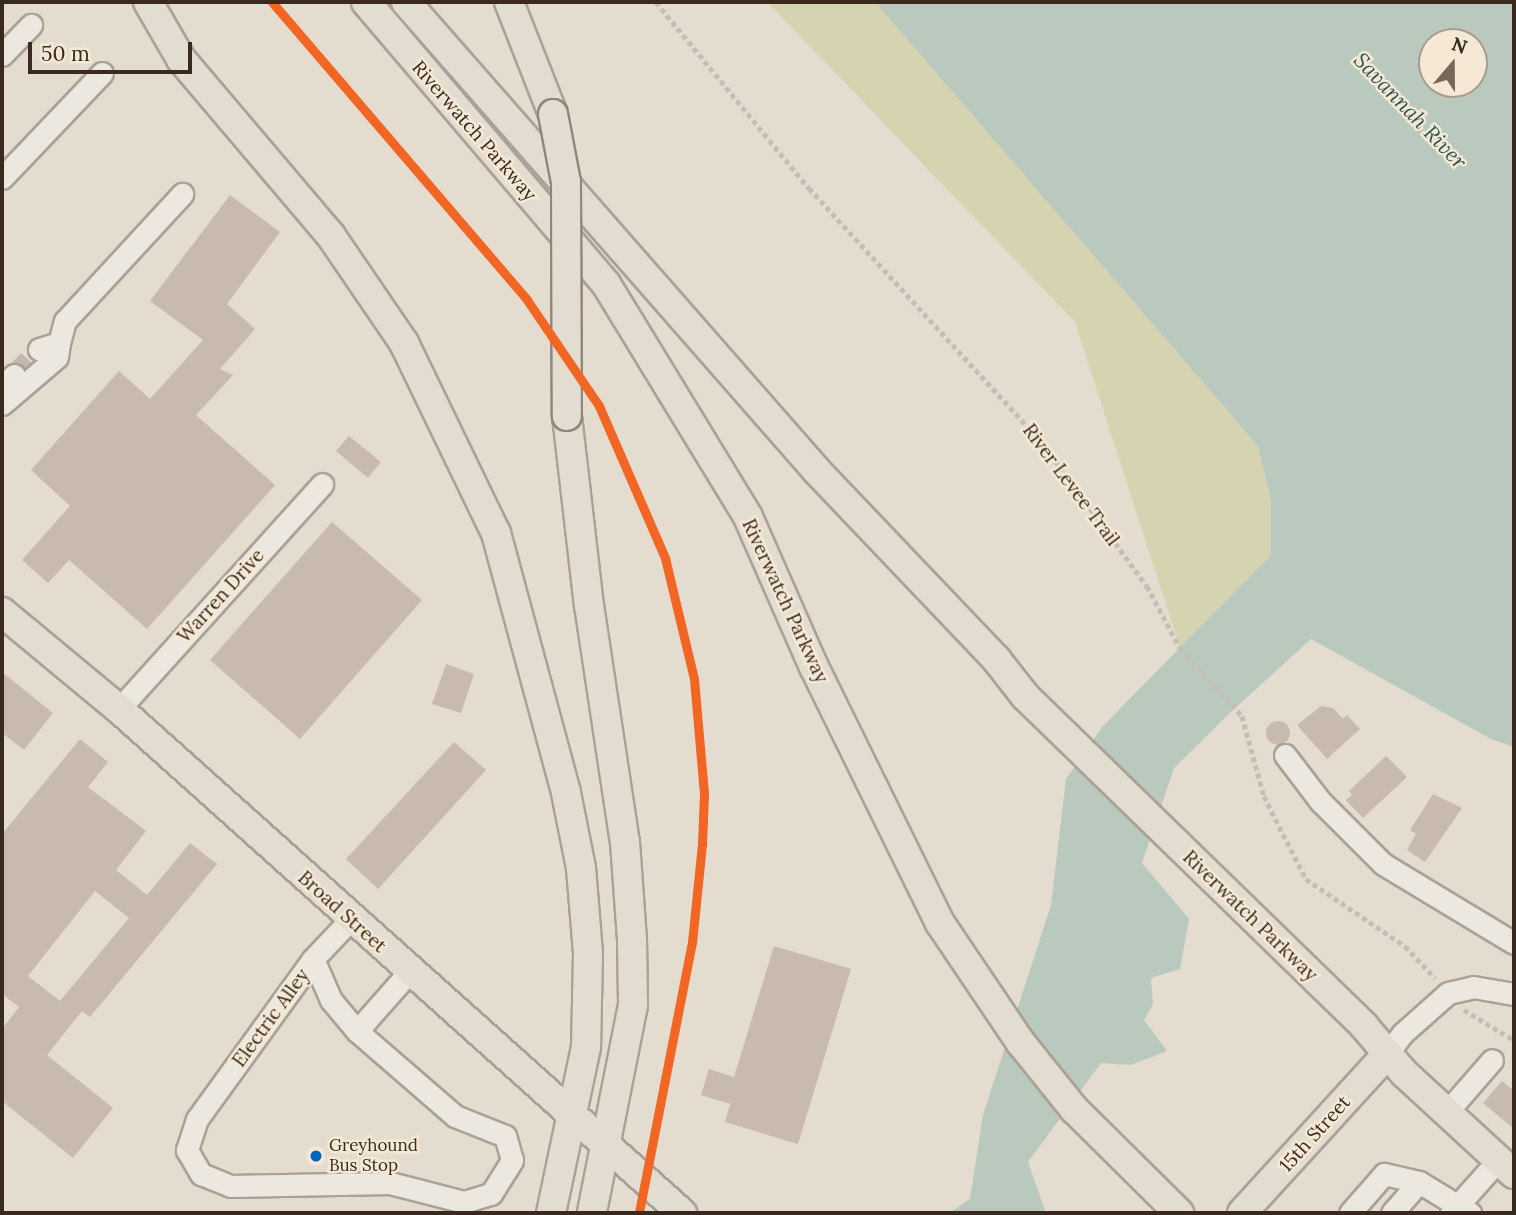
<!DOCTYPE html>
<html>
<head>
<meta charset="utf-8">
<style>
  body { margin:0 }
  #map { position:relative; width:1516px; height:1215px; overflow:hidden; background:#e4dcce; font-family:Lora,serif }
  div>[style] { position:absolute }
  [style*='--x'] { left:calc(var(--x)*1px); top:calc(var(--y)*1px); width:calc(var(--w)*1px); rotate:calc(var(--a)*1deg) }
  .green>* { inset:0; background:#d6d3b1 }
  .water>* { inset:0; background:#b9c9be }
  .building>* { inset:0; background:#c8baaf }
  .round { border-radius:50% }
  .minor-tunnel>* { height:21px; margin-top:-10.5px; transform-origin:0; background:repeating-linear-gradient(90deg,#c2b8ab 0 21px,transparent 0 31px) }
  .path>* { height:4.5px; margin-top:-2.25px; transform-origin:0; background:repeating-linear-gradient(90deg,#c5beb7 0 5px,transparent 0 8.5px) }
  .roads { filter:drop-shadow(2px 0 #aaa197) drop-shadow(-2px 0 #aaa197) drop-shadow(0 2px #aaa197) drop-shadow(0 -2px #aaa197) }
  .minor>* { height:21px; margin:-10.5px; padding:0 10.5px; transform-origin:10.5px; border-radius:10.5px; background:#ece8e0 }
  .major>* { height:28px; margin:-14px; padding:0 14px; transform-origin:14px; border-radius:14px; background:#e3dcd1 }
  .bridges { filter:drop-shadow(2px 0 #8f877e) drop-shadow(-2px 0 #8f877e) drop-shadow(0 2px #8f877e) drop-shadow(0 -2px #8f877e) }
  .major-bridge>* { height:28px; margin:-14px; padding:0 14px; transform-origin:14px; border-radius:14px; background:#e3dcd1 }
  .rail-1>* { height:9px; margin:-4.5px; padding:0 4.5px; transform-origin:4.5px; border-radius:4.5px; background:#f26522 }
  .dots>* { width:19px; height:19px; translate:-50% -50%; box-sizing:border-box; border:4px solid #f5e9d5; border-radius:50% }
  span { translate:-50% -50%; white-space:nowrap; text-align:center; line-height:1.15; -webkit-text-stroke:5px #f5e9d5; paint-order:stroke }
  .bus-label { font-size:17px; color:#39291f }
  .left { translate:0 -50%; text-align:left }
  .street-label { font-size:19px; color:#39291f }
  .water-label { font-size:21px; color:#2f5852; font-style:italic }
  .frame { position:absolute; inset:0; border:4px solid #39291f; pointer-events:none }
  .north { position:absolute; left:1418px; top:28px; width:70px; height:70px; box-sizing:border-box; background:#f5e9d5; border:2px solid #aa9c8c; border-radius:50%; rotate:20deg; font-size:19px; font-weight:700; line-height:28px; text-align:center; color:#39291f }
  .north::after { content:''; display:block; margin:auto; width:24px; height:32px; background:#75685c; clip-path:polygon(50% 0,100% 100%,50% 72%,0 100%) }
  .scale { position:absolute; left:28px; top:42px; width:164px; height:32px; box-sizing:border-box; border:4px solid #39291f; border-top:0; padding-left:9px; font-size:21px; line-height:24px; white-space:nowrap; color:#39291f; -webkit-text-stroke:5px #f5e9d5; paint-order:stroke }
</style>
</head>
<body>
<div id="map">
  <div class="green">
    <div style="clip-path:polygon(767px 2px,875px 2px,1258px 446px,1271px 500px,1271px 555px,1180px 648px,1075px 322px)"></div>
  </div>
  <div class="water">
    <div style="clip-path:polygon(evenodd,875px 2px,1514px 2px,1514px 747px,1491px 739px,1311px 639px,1233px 710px,1174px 768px,1142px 863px,1189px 919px,1180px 969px,1151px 978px,1153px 1004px,1144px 1020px,1167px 1051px,1131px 1065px,1101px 1063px,1028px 1162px,1046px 1213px,949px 1213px,970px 1199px,983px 1115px,1051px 905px,1066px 779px,1103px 726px,1271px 555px,1271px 500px,1258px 446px,875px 2px,1432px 42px,1474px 42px,1474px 84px,1432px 84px,1432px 42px)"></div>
  </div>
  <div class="building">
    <div style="clip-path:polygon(230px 195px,280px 232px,227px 304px,255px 329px,220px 369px,233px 375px,196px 415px,275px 485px,147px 629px,69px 560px,48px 583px,22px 560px,70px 506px,31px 470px,119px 371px,150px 399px,203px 340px,150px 301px)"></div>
    <div style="clip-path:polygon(349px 436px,381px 462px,368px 478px,336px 451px)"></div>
    <div style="clip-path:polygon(332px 522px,422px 600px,300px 739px,210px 660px)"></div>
    <div style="clip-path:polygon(446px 664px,474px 674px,461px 713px,432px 704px)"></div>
    <div style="clip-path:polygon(2px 672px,53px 713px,24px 750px,2px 733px)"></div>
    <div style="clip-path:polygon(1321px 706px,1333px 708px,1343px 719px,1347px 715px,1360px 729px,1327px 759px,1297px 725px)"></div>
    <div class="round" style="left:1266px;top:721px;width:24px;height:24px"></div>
    <div style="clip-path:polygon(evenodd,80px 739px,108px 762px,88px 787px,146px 831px,116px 870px,147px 895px,190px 843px,217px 864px,90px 1017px,82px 1011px,47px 1055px,113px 1108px,73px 1158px,2px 1101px,2px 1029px,19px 1007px,2px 994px,2px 834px,80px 739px,95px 891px,129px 918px,60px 1001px,28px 976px,95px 891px)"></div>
    <div style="clip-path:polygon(454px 742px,486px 770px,378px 889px,346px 859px)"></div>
    <div style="clip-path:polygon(1386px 756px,1407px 777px,1363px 818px,1346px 800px,1352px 795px,1349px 791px)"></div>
    <div style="clip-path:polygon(1433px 794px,1462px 808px,1425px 862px,1407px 850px,1416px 834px,1410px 830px)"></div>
    <div style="clip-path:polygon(774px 946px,851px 969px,798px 1144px,725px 1122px,730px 1104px,701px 1095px,709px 1069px,734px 1077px)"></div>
    <div style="clip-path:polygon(1502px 1081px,1514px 1091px,1514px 1129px,1483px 1103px)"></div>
  </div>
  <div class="minor-tunnel">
    <div style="--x:14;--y:375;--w:36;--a:-46"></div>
  </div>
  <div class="path">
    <div style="--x:656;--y:2;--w:241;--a:50.6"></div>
    <div style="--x:809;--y:188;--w:342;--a:47.5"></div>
    <div style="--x:1040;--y:440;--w:181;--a:53.8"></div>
    <div style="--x:1147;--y:586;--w:70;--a:62"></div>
    <div style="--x:1180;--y:648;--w:92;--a:47.6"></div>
    <div style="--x:1242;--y:716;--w:83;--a:74.6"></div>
    <div style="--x:1264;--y:796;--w:93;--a:63.2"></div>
    <div style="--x:1306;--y:879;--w:120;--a:34.1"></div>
    <div style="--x:1405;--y:946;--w:44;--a:46.8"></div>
    <div style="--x:1464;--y:1010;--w:58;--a:31"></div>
  </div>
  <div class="roads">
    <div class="minor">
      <div style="--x:2;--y:55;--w:42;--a:-46"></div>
      <div style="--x:2;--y:178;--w:145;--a:-46.4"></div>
      <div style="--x:59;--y:343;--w:23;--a:-75"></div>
      <div style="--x:65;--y:321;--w:173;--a:-47.3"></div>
      <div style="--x:2;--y:387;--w:17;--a:-45"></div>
      <div style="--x:2;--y:404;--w:72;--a:-40.5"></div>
      <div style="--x:57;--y:357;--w:14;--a:-82"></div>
      <div style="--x:59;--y:343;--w:21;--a:163"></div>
      <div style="--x:119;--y:709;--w:303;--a:-47.9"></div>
      <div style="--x:1285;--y:755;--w:58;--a:52.7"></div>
      <div style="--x:1320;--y:801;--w:89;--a:45"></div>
      <div style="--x:1383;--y:864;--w:153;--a:31.1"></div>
      <div style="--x:350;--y:920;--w:54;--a:133.5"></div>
      <div style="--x:313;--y:959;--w:198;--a:125.9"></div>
      <div style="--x:197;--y:1119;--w:33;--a:108"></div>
      <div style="--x:187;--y:1150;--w:28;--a:60"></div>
      <div style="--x:201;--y:1174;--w:31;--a:22"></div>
      <div style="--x:230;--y:1186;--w:160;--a:-1.1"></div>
      <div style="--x:390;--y:1183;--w:76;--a:14.4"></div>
      <div style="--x:464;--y:1202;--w:28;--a:-17"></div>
      <div style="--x:491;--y:1194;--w:40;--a:-58"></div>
      <div style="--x:512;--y:1160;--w:25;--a:-106"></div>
      <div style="--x:505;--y:1136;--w:54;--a:-158.2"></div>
      <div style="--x:455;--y:1116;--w:130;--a:-139.1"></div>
      <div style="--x:357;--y:1031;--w:79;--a:-48.6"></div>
      <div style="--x:313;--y:959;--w:45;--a:66.3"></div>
      <div style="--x:331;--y:1000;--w:40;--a:50"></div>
      <div style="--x:1387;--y:1054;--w:26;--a:-53"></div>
      <div style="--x:1403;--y:1033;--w:60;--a:-41.6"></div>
      <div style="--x:1448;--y:993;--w:26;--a:-13"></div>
      <div style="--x:1473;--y:987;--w:42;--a:9.7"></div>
      <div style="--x:1446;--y:1113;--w:70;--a:-49"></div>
      <div style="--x:1350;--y:1213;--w:52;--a:-48.9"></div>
      <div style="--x:1384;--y:1174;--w:36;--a:13"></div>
      <div style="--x:1419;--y:1182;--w:60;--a:31.3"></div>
      <div style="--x:1392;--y:1213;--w:41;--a:-48.9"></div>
      <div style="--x:1451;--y:1213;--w:71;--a:-48.4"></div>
    </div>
    <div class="major">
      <div style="--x:148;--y:2;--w:66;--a:59.9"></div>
      <div style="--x:181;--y:59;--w:232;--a:49.7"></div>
      <div style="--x:331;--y:236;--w:130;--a:55.7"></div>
      <div style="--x:404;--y:343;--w:211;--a:64.2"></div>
      <div style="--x:496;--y:533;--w:269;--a:74.9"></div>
      <div style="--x:566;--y:793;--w:76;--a:78.7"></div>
      <div style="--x:581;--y:868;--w:86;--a:85.3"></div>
      <div style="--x:588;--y:954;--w:93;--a:91.2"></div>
      <div style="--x:586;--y:1047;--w:170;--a:101.9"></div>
      <div style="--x:366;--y:2;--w:370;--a:49.6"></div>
      <div style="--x:606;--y:284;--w:273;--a:58.6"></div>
      <div style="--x:748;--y:517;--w:164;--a:66.3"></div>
      <div style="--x:814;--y:667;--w:285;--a:63.8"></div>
      <div style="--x:940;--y:923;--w:145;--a:56"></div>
      <div style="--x:1021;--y:1043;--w:85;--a:51.2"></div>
      <div style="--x:1074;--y:1109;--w:148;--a:44.7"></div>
      <div style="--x:406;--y:2;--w:624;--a:48.77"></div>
      <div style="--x:817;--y:471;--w:260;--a:46.4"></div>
      <div style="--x:996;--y:659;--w:47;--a:51.9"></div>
      <div style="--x:1025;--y:696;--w:473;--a:44.2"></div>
      <div style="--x:1364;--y:1026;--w:62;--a:49.6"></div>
      <div style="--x:1404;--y:1073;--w:149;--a:42.6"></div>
      <div style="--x:509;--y:2;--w:120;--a:68.6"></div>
      <div style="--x:567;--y:416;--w:190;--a:83.4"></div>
      <div style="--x:589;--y:605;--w:240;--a:81.4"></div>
      <div style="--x:625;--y:842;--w:97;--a:85.9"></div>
      <div style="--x:632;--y:939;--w:66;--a:89.1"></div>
      <div style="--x:633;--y:1005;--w:212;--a:101.2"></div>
      <div style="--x:2;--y:612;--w:152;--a:39.7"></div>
      <div style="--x:119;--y:709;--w:756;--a:41.84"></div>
      <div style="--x:1242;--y:1213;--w:215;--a:-47.6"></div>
    </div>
  </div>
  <div class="bridges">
    <div class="major-bridge">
      <div style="--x:553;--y:114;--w:69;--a:79.2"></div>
      <div style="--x:566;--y:182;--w:234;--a:89.8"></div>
    </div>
  </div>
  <div class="rail-1">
    <div style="--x:272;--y:2;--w:392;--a:49.4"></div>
    <div style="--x:527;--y:300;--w:128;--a:55.8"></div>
    <div style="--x:599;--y:406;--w:166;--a:66.5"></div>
    <div style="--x:665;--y:558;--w:124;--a:76.5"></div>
    <div style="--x:694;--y:679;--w:115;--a:85"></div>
    <div style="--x:704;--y:794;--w:50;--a:92.3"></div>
    <div style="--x:702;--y:844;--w:99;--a:95.8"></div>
    <div style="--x:692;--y:942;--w:276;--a:101.1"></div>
  </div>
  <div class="dots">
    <div style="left:316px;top:1156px;background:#0065bd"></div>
  </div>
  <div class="bus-label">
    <span class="left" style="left:329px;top:1156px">Greyhound<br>Bus Stop</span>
  </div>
  <div class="street-label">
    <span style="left:474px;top:131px;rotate:49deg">Riverwatch Parkway</span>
    <span style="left:1071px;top:485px;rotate:53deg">River Levee Trail</span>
    <span style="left:221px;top:596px;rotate:-48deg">Warren Drive</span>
    <span style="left:785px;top:601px;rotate:65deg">Riverwatch Parkway</span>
    <span style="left:342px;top:912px;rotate:42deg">Broad Street</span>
    <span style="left:1250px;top:916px;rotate:44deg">Riverwatch Parkway</span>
    <span style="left:271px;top:1018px;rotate:-54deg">Electric Alley</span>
    <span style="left:1315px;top:1134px;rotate:-48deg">15th Street</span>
  </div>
  <div class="water-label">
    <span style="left:1410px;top:111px;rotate:46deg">Savannah River</span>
  </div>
  <div class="frame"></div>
  <div class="north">N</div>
  <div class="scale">50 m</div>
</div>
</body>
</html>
